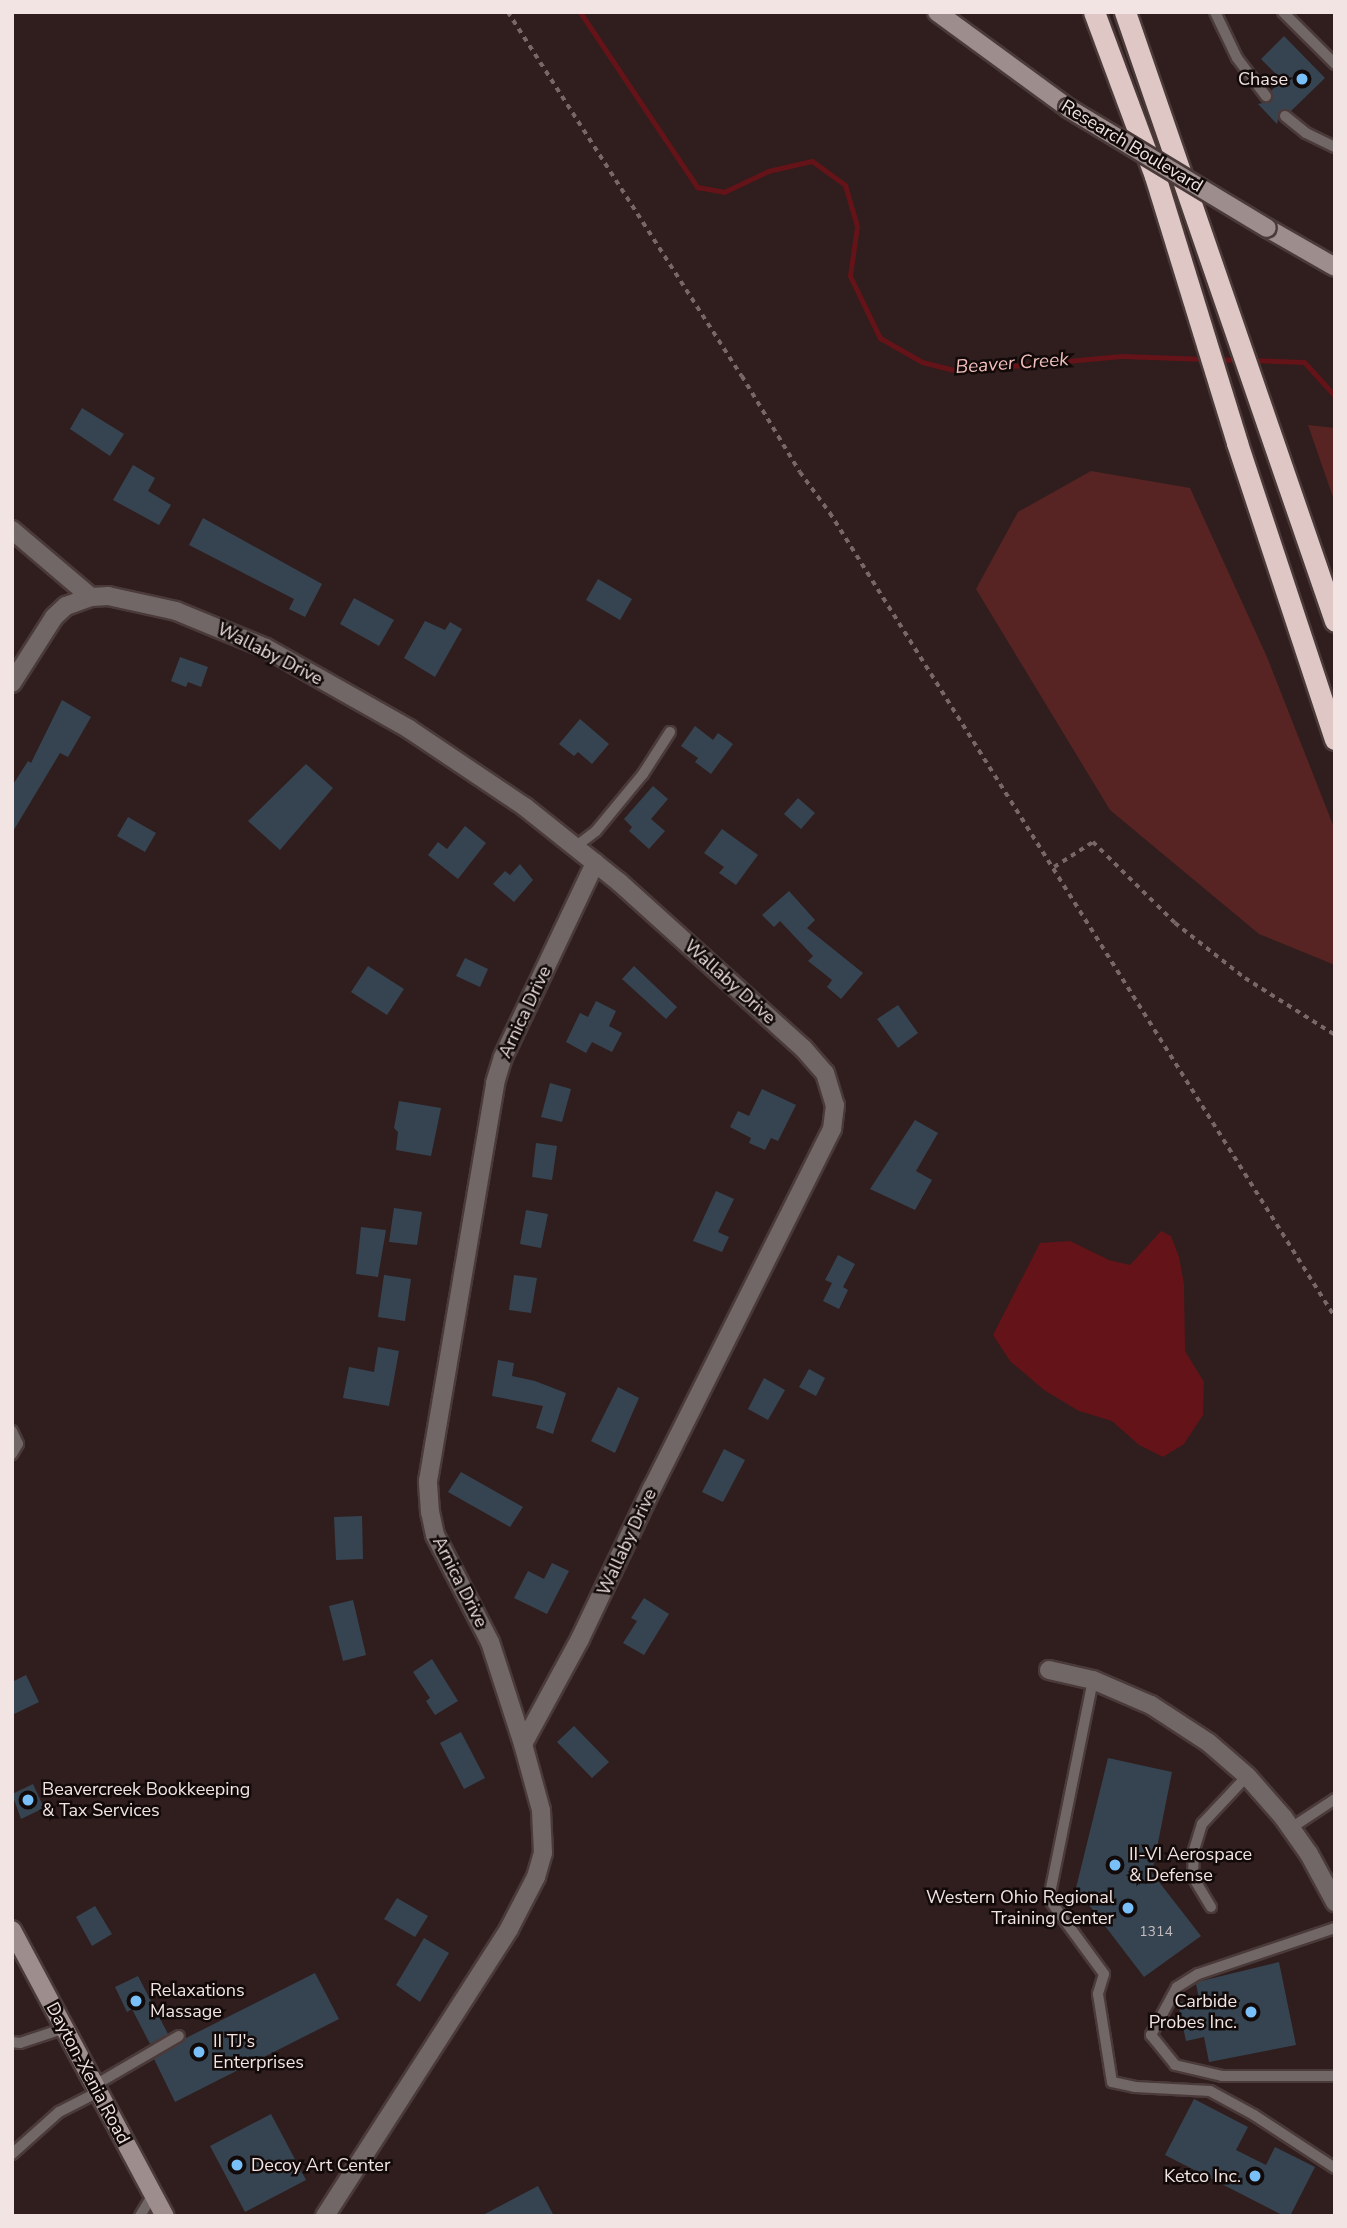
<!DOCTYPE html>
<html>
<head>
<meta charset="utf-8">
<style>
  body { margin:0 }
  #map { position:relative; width:1347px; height:2228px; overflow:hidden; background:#2f1e1d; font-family:"Nunito Sans",sans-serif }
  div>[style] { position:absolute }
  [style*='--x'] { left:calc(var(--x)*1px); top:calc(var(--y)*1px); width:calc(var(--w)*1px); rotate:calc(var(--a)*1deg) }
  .green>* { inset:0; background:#582423 }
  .water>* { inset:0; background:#641318 }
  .stream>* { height:5px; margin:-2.5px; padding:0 2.5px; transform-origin:2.5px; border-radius:2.5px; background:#641318 }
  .building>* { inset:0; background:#364451 }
  .path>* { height:3.5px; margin-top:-1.75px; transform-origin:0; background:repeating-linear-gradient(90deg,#776766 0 5px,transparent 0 10px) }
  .roads { filter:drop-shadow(2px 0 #4a3a39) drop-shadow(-2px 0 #4a3a39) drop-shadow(0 2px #4a3a39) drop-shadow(0 -2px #4a3a39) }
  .lane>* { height:10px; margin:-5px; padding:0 5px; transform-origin:5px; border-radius:5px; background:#716766 }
  .street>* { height:18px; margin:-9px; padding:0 9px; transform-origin:9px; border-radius:9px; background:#716766 }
  .secondary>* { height:18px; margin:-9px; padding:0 9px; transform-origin:9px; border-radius:9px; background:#9d8d8c }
  .highway>* { height:21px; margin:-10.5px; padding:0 10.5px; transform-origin:10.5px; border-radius:10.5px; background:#dfc7c5 }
  .bridges { filter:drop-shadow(2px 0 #4a3a39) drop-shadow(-2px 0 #4a3a39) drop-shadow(0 2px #4a3a39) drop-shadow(0 -2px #4a3a39) }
  .secondary-bridge>* { height:18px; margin:-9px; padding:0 9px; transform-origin:9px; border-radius:9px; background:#9d8d8c }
  .dots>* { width:19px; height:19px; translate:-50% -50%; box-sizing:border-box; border:4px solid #120a09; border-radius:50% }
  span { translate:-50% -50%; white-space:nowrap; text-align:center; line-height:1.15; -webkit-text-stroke:5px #120a09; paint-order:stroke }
  .number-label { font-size:14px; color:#c2bcbe }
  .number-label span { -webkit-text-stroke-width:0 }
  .poi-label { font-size:18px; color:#f1e4e3 }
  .right { translate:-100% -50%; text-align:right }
  .left { translate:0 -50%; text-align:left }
  .street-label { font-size:18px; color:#f1e4e3 }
  .water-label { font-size:19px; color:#f1bfbc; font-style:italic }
  .frame { position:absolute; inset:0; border:14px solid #f1e4e3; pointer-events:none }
</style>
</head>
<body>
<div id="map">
  <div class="green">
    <div style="clip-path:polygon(1308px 425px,1335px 428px,1335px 503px)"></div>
    <div style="clip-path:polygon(1091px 471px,1190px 488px,1267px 657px,1335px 830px,1335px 965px,1259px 934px,1110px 810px,976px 589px,1018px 512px)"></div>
  </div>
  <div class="water">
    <div style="clip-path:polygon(1161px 1231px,1171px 1236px,1179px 1257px,1184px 1284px,1185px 1351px,1204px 1382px,1203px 1415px,1184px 1444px,1163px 1457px,1139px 1445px,1112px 1421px,1079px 1411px,1044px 1390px,1010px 1361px,993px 1335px,1040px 1243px,1070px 1241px,1109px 1260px,1130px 1265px)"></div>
  </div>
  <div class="stream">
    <div style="--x:580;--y:12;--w:211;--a:56.2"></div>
    <div style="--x:697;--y:187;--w:27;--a:10"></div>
    <div style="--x:724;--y:192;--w:49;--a:-25.5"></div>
    <div style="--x:768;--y:171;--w:45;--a:-12.8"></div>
    <div style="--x:812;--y:161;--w:41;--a:36"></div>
    <div style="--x:845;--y:185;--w:43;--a:73.7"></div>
    <div style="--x:857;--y:226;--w:50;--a:98"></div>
    <div style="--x:850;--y:276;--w:69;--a:64.2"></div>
    <div style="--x:880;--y:338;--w:48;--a:29.7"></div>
    <div style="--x:922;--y:362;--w:36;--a:14"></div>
    <div style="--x:957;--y:371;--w:165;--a:-5.2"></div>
    <div style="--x:1121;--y:356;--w:86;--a:2"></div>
    <div style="--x:1217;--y:359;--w:21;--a:3"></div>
    <div style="--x:1252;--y:360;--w:52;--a:2.2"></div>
    <div style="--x:1304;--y:362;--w:46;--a:47.6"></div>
  </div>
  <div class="building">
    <div style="clip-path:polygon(1284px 36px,1325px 78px,1291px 111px,1280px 111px,1277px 124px,1258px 104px,1271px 101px,1271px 91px,1282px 80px,1261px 59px)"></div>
    <div style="clip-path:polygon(82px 408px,124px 434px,110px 456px,70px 429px)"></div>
    <div style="clip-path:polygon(133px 465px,155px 478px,148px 491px,171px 505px,159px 525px,113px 500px)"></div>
    <div style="clip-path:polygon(203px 518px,322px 584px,305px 617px,289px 609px,294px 599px,189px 545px)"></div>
    <div style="clip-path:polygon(598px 579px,632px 599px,620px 620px,586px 600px)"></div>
    <div style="clip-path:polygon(354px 598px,394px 620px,379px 646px,340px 624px)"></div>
    <div style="clip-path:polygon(425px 621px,445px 630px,450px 622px,462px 629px,435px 677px,404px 658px)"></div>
    <div style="clip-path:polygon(180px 657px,208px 667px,201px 687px,188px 682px,186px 687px,171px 681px)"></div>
    <div style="clip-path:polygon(62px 700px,91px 717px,68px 757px,60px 753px,12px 833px,12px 786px,28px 761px,31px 763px)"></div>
    <div style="clip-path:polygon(580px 719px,609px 744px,592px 764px,578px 752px,574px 756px,559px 744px)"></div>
    <div style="clip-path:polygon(695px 726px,713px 740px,718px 733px,733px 744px,711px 774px,695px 762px,698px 758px,681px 746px)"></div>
    <div style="clip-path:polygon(306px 764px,333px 788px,280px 850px,248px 821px)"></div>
    <div style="clip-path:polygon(653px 786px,668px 799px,651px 819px,665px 831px,649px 849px,629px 831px,632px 827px,624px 819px)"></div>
    <div style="clip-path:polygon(798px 798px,815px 813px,801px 829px,784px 814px)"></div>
    <div style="clip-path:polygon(128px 817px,156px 833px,145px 852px,117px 836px)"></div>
    <div style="clip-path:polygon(465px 826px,486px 843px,458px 879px,428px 855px,438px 842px,447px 849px)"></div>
    <div style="clip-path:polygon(722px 829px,758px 855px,736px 885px,719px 873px,724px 867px,704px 853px)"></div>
    <div style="clip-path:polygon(520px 864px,533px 880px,514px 902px,493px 884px,505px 871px,510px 875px)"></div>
    <div style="clip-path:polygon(789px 891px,815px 920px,807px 928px,863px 973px,841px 999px,827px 987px,832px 980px,808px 961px,813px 956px,780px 921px,774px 927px,762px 915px)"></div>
    <div style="clip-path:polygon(465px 958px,488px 969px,480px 987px,456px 976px)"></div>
    <div style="clip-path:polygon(368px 966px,404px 989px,387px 1015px,351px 992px)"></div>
    <div style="clip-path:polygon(634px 966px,677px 1007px,666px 1019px,622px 979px)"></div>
    <div style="clip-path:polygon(596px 1001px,616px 1011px,609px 1026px,622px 1033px,612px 1052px,592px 1042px,586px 1053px,566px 1042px,580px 1013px,588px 1017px)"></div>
    <div style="clip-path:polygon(898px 1005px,918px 1033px,898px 1048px,877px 1019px)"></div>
    <div style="clip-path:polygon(550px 1083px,571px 1089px,562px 1122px,541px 1117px)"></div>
    <div style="clip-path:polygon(762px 1089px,796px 1105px,778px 1141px,771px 1138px,765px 1150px,749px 1143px,751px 1138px,730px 1127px,738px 1111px,749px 1116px)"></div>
    <div style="clip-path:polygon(399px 1101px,441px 1108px,431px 1156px,396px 1150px,398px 1132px,394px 1128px)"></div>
    <div style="clip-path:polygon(915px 1120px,938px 1133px,916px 1171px,932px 1180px,915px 1210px,870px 1189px)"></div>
    <div style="clip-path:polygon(536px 1143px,557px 1146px,552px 1180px,532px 1177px)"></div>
    <div style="clip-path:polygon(716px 1191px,734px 1199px,718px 1232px,729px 1237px,722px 1252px,693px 1241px)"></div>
    <div style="clip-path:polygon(394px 1208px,422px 1212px,417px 1245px,389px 1242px)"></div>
    <div style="clip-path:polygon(526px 1210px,548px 1214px,541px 1248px,520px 1244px)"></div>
    <div style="clip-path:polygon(361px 1227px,386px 1230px,378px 1277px,356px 1274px)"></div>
    <div style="clip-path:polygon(838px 1255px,855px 1264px,843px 1287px,848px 1290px,839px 1309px,823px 1301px,832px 1283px,825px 1280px)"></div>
    <div style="clip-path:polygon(384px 1275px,411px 1279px,405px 1321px,378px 1317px)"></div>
    <div style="clip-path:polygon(514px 1275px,537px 1278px,531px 1313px,509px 1310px)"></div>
    <div style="clip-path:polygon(378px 1347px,399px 1351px,389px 1406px,343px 1398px,349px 1367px,374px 1372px)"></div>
    <div style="clip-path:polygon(498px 1360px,514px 1363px,512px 1376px,535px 1381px,566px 1393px,553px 1434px,536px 1428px,543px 1406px,492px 1396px)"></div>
    <div style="clip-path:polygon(809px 1369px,825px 1378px,816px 1396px,799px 1387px)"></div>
    <div style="clip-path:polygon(764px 1378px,785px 1390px,768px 1420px,748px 1409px)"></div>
    <div style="clip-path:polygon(618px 1387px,639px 1398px,615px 1453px,591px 1441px)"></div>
    <div style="clip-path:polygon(724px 1449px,745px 1460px,723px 1502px,702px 1492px)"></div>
    <div style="clip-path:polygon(461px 1472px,523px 1507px,510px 1527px,448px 1492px)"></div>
    <div style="clip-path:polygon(362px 1516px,363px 1559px,336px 1560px,334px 1517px)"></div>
    <div style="clip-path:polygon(552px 1563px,569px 1571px,547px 1614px,514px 1598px,528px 1571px,544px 1579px)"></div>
    <div style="clip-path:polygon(644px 1598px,669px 1614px,644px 1655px,623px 1643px,637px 1621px,631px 1618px)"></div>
    <div style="clip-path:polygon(353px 1600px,366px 1655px,343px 1661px,329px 1606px)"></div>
    <div style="clip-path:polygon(432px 1659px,458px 1701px,435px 1715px,426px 1701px,430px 1698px,413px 1672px)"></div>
    <div style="clip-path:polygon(26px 1675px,39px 1702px,12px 1715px,12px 1682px)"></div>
    <div style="clip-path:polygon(574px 1726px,609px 1762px,592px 1778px,557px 1742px)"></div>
    <div style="clip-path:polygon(461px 1732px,485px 1778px,464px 1789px,440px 1743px)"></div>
    <div style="clip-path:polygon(1108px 1758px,1172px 1772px,1152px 1873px,1201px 1936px,1144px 1977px,1076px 1888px)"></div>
    <div style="clip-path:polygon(33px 1784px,44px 1808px,21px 1819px,12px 1794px)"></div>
    <div style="clip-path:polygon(397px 1898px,428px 1916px,415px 1937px,384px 1919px)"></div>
    <div style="clip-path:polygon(95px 1906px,112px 1934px,92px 1946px,76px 1917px)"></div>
    <div style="clip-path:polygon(424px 1938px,449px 1953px,420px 2002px,396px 1985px)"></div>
    <div style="clip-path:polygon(1279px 1962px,1296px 2045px,1209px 2062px,1204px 2037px,1186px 2041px,1178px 2003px,1199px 1998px,1196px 1984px,1201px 1981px)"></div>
    <div style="clip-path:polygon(315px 1973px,339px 2019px,175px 2102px,154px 2059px,186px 2038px)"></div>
    <div style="clip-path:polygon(138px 1976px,168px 2034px,150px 2044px,132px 2009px,127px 2012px,115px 1987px)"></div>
    <div style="clip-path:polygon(1194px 2099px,1248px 2127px,1236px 2150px,1266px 2165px,1275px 2147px,1315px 2167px,1290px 2216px,1284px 2216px,1165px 2155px)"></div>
    <div style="clip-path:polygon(271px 2114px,306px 2180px,245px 2212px,210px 2146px)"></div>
    <div style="clip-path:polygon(538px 2186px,554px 2216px,481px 2216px)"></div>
  </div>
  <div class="path">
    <div style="--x:508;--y:12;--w:433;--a:57.3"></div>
    <div style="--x:742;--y:376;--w:112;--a:58.9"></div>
    <div style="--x:800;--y:472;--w:51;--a:53.8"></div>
    <div style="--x:830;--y:513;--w:949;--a:57.87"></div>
    <div style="--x:1054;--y:867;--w:46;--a:-32.7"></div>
    <div style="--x:1093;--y:842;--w:115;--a:44.6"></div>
    <div style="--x:1175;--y:923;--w:89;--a:38.2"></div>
    <div style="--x:1245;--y:978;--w:107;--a:32.3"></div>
  </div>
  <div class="roads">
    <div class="lane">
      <div style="--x:1215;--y:12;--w:51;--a:64.4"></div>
      <div style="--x:1237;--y:58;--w:48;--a:52.7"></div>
      <div style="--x:1283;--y:12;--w:74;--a:45"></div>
      <div style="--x:1285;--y:116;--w:27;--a:39"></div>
      <div style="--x:1306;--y:133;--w:32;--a:26"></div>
      <div style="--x:575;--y:847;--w:26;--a:-37"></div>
      <div style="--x:596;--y:831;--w:74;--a:-50.5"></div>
      <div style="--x:643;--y:774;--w:50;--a:-57.3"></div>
      <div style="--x:12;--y:1431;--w:14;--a:65"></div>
      <div style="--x:18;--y:1444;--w:12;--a:121"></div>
      <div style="--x:1093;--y:1680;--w:223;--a:101.4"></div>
      <div style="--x:1049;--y:1899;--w:93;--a:53.7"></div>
      <div style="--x:1104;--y:1974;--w:21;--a:107"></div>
      <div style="--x:1098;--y:1994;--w:89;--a:81"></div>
      <div style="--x:1112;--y:2082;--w:24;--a:12"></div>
      <div style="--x:1135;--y:2087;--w:75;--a:3.1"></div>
      <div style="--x:1210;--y:2091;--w:50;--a:28.6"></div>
      <div style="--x:1254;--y:2115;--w:97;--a:33.2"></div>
      <div style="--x:1291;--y:1828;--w:53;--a:-33.4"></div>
      <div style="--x:1211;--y:1907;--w:35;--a:-121"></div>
      <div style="--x:1193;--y:1877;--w:27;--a:-88"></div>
      <div style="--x:1194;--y:1850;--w:27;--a:-73"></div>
      <div style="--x:1202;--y:1824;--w:66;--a:-46.8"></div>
      <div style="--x:1335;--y:1928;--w:145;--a:161.4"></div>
      <div style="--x:1198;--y:1974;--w:25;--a:148"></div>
      <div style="--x:1177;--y:1987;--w:55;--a:118.4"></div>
      <div style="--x:1151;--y:2035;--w:38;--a:51"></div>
      <div style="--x:1175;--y:2065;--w:48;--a:13.2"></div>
      <div style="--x:1222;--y:2076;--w:113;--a:0"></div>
      <div style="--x:12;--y:2042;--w:8;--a:7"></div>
      <div style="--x:20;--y:2043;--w:47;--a:-18.4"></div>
      <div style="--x:95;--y:2085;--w:97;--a:-30.3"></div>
      <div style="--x:12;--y:2154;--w:63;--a:-41.8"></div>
      <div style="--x:59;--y:2112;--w:44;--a:-27.1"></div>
      <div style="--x:140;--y:2216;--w:26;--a:-59"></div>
    </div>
    <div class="street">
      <div style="--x:12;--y:530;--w:104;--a:40.3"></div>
      <div style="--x:12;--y:683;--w:78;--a:-57.5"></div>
      <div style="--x:54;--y:617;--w:16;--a:-43"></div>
      <div style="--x:66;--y:606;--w:27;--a:-20"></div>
      <div style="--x:91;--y:597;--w:17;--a:-3"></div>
      <div style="--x:108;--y:596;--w:70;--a:12.4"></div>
      <div style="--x:176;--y:611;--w:97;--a:22.3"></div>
      <div style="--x:266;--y:648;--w:164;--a:29.5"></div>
      <div style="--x:409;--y:729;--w:140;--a:33.9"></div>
      <div style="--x:525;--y:807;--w:120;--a:38.6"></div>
      <div style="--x:619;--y:882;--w:248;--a:42.1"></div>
      <div style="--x:803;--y:1048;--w:33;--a:49"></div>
      <div style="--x:825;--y:1073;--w:34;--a:73"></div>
      <div style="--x:835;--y:1105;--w:24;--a:97"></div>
      <div style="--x:832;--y:1129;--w:402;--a:116.6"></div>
      <div style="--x:652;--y:1488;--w:167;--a:115.5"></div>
      <div style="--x:580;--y:1639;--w:119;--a:118.5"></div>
      <div style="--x:1049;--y:1670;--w:45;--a:12.8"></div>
      <div style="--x:1093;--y:1680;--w:63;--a:23.3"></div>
      <div style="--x:1151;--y:1705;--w:69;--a:33.2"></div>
      <div style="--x:1209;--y:1743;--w:50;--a:41"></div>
      <div style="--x:1247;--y:1776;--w:55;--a:48.7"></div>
      <div style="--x:1283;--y:1817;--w:45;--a:54.9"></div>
      <div style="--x:1309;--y:1854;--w:55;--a:61.6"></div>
      <div style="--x:325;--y:2216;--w:341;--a:-57.3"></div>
      <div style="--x:509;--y:1929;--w:59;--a:-62.6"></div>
      <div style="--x:536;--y:1877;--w:25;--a:-74"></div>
      <div style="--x:543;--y:1853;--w:43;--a:-92.7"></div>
      <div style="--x:541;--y:1810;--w:68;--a:-105.3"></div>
      <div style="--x:523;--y:1744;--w:107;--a:-107.9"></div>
      <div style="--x:490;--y:1642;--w:120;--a:-117.2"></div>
      <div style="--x:435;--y:1535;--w:24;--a:-102"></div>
      <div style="--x:430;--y:1512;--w:31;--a:-94"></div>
      <div style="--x:428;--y:1481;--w:404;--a:-80.4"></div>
      <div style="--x:495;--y:1083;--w:27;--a:-73"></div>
      <div style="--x:503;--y:1057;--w:215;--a:-64.6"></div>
    </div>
    <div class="secondary">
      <div style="--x:937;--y:12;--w:162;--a:36.2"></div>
      <div style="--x:1267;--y:228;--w:78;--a:29.8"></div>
      <div style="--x:12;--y:1930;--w:324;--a:61.9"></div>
    </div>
    <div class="highway">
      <div style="--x:1094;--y:12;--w:175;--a:69.6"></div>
      <div style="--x:1155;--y:176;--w:279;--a:72.9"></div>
      <div style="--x:1237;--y:443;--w:312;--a:71.7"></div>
      <div style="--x:1125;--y:12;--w:644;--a:70.97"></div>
    </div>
  </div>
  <div class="bridges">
    <div class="secondary-bridge">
      <div style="--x:1068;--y:108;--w:232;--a:31.1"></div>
    </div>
  </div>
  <div class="dots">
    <div style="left:1302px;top:79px;background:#79bff8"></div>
    <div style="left:28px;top:1800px;background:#79bff8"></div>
    <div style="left:1115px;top:1865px;background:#79bff8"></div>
    <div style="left:1128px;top:1908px;background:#79bff8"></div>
    <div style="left:136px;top:2001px;background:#79bff8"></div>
    <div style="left:1251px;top:2012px;background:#79bff8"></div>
    <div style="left:199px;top:2052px;background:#79bff8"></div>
    <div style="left:237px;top:2165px;background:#79bff8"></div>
    <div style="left:1255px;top:2176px;background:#79bff8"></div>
  </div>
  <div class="number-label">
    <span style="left:1156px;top:1932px">1314</span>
  </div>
  <div class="poi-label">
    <span class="right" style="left:1288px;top:79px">Chase</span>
    <span class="left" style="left:42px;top:1800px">Beavercreek Bookkeeping<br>&amp; Tax Services</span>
    <span class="left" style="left:1129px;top:1865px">II-VI Aerospace<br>&amp; Defense</span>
    <span class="right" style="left:1114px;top:1908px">Western Ohio Regional<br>Training Center</span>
    <span class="left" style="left:150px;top:2001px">Relaxations<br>Massage</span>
    <span class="right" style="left:1237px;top:2012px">Carbide<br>Probes Inc.</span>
    <span class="left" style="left:213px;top:2052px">II TJ's<br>Enterprises</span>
    <span class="left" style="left:251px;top:2165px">Decoy Art Center</span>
    <span class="right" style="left:1241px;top:2176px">Ketco Inc.</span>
  </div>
  <div class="street-label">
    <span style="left:1132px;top:146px;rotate:31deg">Research Boulevard</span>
    <span style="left:270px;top:654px;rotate:27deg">Wallaby Drive</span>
    <span style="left:730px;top:982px;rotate:42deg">Wallaby Drive</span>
    <span style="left:525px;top:1012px;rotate:-65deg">Arnica Drive</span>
    <span style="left:627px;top:1542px;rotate:-65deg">Wallaby Drive</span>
    <span style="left:460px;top:1582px;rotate:63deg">Arnica Drive</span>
    <span style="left:88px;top:2073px;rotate:62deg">Dayton-Xenia Road</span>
  </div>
  <div class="water-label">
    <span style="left:1012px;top:364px;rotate:-4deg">Beaver Creek</span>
  </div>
  <div class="frame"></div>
</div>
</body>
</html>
